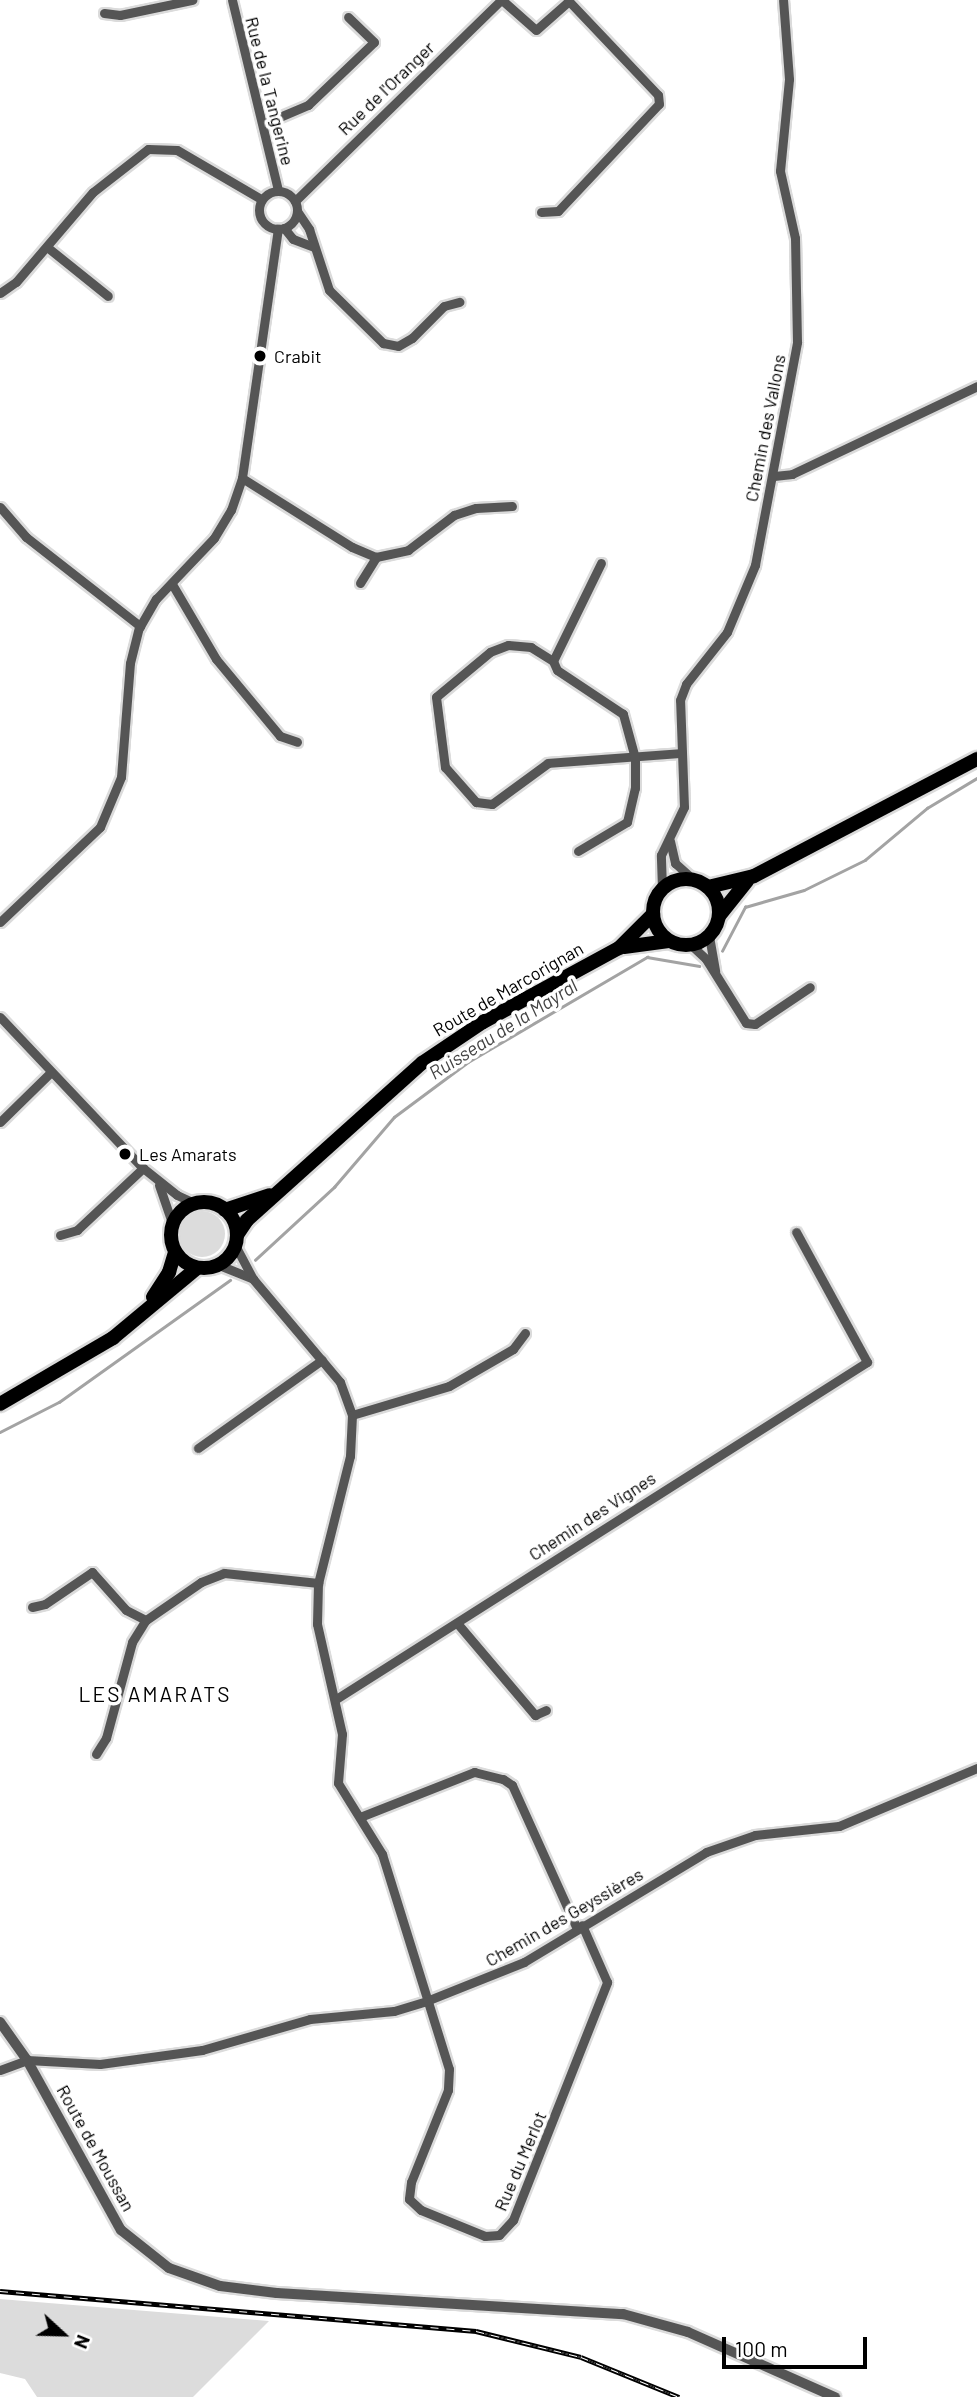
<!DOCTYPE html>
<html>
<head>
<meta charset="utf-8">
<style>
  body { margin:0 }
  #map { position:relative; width:977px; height:2397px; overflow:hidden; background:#fff; font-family:Barlow,sans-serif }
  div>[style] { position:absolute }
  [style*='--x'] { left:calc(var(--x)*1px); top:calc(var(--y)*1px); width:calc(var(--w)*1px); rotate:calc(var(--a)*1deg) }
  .green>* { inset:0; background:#dcdcdc }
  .round { border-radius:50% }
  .stream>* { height:2.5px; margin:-1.25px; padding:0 1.25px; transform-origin:1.25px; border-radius:1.25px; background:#a3a3a3 }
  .roads { filter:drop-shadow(2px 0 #dbdbdb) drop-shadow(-2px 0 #dbdbdb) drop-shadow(0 2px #dbdbdb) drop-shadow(0 -2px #dbdbdb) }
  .minor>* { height:9px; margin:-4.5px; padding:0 4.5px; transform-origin:4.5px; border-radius:4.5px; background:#555 }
  .minor>.ring { margin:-4.5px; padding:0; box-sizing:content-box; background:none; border:9px solid #555; border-radius:50% }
  .tertiary>* { height:10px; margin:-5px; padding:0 5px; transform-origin:5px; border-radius:5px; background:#555 }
  .primary>* { height:14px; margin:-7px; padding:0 7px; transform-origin:7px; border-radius:7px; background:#000 }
  .primary>.ring { margin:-7px; padding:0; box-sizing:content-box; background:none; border:14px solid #000; border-radius:50% }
  .rail>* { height:5px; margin-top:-2.5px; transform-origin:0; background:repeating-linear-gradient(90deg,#fff 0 8px,#000 0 16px); box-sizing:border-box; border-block:2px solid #000 }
  .dots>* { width:19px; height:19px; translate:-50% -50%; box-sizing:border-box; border:4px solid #fff; border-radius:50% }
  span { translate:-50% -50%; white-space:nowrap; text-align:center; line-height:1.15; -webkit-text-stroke:7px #fff; paint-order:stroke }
  .street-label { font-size:18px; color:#000 }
  .poi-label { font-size:18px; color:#000 }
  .left { translate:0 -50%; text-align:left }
  .water-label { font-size:19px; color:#444; font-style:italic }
  .quarter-label { font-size:21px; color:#000; letter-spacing:2px }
  .north { position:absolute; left:28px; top:2299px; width:70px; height:70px; -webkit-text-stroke:5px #fff; paint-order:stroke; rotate:112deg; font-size:19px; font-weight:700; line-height:28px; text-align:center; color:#000 }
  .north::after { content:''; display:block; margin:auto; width:24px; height:32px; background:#000; clip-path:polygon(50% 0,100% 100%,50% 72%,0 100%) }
  .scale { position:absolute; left:722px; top:2337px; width:145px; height:32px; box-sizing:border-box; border:4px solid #000; border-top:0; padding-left:9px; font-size:21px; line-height:24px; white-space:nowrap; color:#000; -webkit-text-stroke:5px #fff; paint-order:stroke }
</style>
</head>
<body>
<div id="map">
  <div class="green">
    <div class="round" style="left:179px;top:1211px;width:46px;height:46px"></div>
    <div style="clip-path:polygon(0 2299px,269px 2321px,193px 2397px,37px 2397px,25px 2379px,0 2373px)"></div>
  </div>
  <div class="stream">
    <div style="--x:722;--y:951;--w:50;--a:-62.4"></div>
    <div style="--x:745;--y:907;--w:61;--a:-16.1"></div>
    <div style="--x:804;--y:890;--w:68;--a:-26.2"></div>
    <div style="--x:865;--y:860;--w:81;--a:-40"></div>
    <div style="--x:927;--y:808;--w:58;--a:-31"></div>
    <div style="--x:255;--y:1260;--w:108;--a:-42.7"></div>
    <div style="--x:334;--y:1187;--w:92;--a:-49.4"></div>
    <div style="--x:394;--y:1117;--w:92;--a:-36.6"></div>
    <div style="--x:468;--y:1062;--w:208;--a:-30.4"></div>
    <div style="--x:647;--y:957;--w:53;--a:9.8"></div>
    <div style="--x:0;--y:1432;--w:66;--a:-27"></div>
    <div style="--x:59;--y:1402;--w:210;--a:-35.5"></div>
  </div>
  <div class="roads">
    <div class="minor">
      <div style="--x:232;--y:0;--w:195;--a:76.4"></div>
      <div style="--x:502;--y:0;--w:45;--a:41.4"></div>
      <div style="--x:536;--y:30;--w:44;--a:-41.3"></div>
      <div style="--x:104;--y:13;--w:16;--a:7"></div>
      <div style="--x:120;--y:15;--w:74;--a:-11.8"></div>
      <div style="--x:263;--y:124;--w:49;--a:-22.9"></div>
      <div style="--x:308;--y:105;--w:91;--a:-43.7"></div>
      <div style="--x:374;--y:42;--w:36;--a:-136"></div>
      <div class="ring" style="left:259px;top:191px;width:29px;height:29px"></div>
      <div style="--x:295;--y:201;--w:288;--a:-44.3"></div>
      <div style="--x:297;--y:211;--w:22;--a:56"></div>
      <div style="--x:309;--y:229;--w:64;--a:71.8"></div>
      <div style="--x:329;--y:290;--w:76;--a:44.5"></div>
      <div style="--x:383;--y:343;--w:15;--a:11"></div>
      <div style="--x:398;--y:346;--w:16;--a:-30"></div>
      <div style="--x:412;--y:338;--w:45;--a:-45"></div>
      <div style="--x:444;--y:306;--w:16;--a:-15"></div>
      <div style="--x:541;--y:212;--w:17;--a:-3"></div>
      <div style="--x:558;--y:211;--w:147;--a:-46.7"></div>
      <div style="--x:659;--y:104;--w:9;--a:-96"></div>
      <div style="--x:658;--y:95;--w:131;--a:-133.5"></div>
      <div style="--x:284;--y:228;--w:14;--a:51"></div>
      <div style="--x:293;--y:239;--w:22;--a:21"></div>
      <div style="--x:47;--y:247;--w:78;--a:38.8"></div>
      <div style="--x:0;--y:293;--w:19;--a:-35"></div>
      <div style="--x:16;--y:282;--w:118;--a:-49.5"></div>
      <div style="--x:93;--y:192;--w:70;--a:-38"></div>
      <div style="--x:148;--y:149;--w:29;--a:2"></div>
      <div style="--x:177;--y:150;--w:97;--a:30.3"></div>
      <div style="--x:774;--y:476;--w:18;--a:-6"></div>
      <div style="--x:792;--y:474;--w:205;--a:-25.4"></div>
      <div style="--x:242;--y:478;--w:130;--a:32.1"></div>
      <div style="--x:352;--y:547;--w:26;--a:23"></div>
      <div style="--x:376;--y:557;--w:33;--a:-12"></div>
      <div style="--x:408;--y:550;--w:58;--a:-37.3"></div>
      <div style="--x:454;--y:515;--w:23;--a:-18"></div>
      <div style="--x:476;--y:508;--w:36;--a:-3"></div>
      <div style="--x:0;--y:507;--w:40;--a:49"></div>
      <div style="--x:26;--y:537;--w:145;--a:38"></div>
      <div style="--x:360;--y:583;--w:31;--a:-58"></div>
      <div style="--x:172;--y:584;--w:87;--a:59.6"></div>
      <div style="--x:216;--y:659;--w:100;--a:50.3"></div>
      <div style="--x:280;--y:736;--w:18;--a:19"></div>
      <div style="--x:553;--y:661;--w:26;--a:-148"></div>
      <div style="--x:531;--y:647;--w:23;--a:-175"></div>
      <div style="--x:508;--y:645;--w:19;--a:159"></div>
      <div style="--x:490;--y:652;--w:70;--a:140.2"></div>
      <div style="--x:436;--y:697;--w:71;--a:82.7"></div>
      <div style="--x:445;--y:767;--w:47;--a:48.5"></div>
      <div style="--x:476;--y:802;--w:16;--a:7"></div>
      <div style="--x:492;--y:804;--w:69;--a:-36.2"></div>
      <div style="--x:548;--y:763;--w:134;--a:-4.3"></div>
      <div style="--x:670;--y:841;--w:23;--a:77"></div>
      <div style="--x:675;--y:863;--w:24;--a:42"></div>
      <div style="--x:578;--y:851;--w:57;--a:-30.6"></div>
      <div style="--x:627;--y:822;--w:35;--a:-77"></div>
      <div style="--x:635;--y:788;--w:30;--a:-90"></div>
      <div style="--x:635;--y:758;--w:46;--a:-105.3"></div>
      <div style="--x:623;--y:714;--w:79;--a:-146.3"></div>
      <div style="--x:557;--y:670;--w:10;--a:-114"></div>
      <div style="--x:553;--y:661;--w:109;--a:-63.9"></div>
      <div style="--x:662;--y:888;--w:33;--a:-92"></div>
      <div style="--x:661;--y:855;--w:53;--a:-64.4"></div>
      <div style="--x:684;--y:807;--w:107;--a:-92.1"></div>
      <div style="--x:680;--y:700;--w:17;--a:-69"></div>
      <div style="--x:686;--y:684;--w:66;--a:-51.7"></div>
      <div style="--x:727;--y:632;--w:73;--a:-67.3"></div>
      <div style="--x:755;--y:565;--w:227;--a:-79.3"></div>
      <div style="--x:797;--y:342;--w:104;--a:-91.1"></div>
      <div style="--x:795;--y:238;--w:69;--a:-102.6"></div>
      <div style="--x:780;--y:171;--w:92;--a:-84.4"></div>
      <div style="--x:789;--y:79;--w:79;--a:-94.3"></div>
      <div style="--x:0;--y:922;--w:138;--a:-43.5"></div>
      <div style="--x:100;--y:827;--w:54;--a:-67.2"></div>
      <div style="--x:121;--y:777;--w:114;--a:-85.5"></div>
      <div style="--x:130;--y:663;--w:36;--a:-76"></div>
      <div style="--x:139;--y:628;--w:34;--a:-60"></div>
      <div style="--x:156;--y:599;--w:84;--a:-46.4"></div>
      <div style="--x:214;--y:538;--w:33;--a:-59"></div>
      <div style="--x:231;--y:510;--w:34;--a:-71"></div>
      <div style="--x:242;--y:478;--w:252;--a:-81.8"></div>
      <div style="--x:709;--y:936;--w:36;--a:80"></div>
      <div style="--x:691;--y:945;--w:21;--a:43"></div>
      <div style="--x:706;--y:959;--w:75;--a:58"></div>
      <div style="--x:746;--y:1023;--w:9;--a:6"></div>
      <div style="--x:755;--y:1024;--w:66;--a:-33.9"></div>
      <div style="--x:0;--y:1017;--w:208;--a:46.6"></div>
      <div style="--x:143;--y:1168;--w:43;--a:38.5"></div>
      <div style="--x:177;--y:1195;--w:19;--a:25"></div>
      <div style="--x:0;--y:1122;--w:71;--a:-44.4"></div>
      <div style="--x:159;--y:1185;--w:39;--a:71"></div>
      <div style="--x:60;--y:1235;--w:18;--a:-16"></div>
      <div style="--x:77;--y:1230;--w:91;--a:-43.2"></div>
      <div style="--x:219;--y:1265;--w:37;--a:22"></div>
      <div style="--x:253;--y:1279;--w:38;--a:-118"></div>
      <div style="--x:253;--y:1279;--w:135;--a:49.8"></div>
      <div style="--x:340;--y:1382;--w:35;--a:70"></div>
      <div style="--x:352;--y:1415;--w:41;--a:92.8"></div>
      <div style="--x:350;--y:1456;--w:131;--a:104.1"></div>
      <div style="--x:318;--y:1583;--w:41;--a:91.4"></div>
      <div style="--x:317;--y:1624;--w:113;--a:77.2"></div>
      <div style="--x:342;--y:1734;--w:49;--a:94.7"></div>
      <div style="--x:338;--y:1783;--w:84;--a:58.2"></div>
      <div style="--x:382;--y:1854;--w:225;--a:72.7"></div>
      <div style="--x:449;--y:2069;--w:21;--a:93"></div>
      <div style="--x:448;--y:2090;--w:99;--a:111.9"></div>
      <div style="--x:411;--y:2182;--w:17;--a:97"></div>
      <div style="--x:409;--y:2199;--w:16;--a:43"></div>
      <div style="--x:421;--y:2210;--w:69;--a:22.1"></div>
      <div style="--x:485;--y:2236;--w:14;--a:-4"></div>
      <div style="--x:499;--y:2235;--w:21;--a:-47"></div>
      <div style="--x:513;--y:2220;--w:256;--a:-68.4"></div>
      <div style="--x:607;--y:1982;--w:62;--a:-113.7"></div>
      <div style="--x:352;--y:1415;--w:101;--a:-16.6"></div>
      <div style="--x:449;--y:1386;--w:74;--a:-30"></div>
      <div style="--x:513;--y:1349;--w:20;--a:-53"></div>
      <div style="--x:198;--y:1448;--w:152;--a:-35.4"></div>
      <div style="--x:32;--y:1607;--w:13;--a:-13"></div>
      <div style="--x:45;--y:1604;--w:57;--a:-34.2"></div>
      <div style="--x:92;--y:1572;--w:51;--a:48.2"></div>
      <div style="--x:126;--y:1610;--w:22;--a:27"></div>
      <div style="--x:457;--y:1623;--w:121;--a:49.7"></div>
      <div style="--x:535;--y:1715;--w:12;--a:-24"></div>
      <div style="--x:336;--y:1699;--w:629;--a:-32.4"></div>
      <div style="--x:867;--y:1362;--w:148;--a:-118.6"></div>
      <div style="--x:96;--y:1754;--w:19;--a:-58"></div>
      <div style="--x:106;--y:1738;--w:99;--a:-74.8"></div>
      <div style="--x:132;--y:1642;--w:26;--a:-58"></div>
      <div style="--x:146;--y:1620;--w:67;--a:-34.6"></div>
      <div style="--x:201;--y:1582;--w:25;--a:-21"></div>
      <div style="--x:224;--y:1573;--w:95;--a:6.1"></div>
      <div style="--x:360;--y:1817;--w:123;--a:-21.5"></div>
      <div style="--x:474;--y:1772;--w:30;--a:14"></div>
      <div style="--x:503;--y:1779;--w:11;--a:34"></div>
      <div style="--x:512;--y:1785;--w:156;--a:65.7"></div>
      <div style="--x:0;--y:2070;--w:29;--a:-20"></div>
      <div style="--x:27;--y:2060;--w:73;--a:3.1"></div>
      <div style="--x:100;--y:2064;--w:103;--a:-7.8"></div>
      <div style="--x:202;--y:2050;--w:112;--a:-16"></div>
      <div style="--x:310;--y:2019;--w:84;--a:-5.4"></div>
      <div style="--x:394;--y:2011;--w:37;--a:-17"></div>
      <div style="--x:429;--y:2000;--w:102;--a:-21.8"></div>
      <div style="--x:524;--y:1962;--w:213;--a:-31.1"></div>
      <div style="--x:706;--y:1852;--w:52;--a:-19.1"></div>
      <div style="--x:755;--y:1835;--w:84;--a:-6.1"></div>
      <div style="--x:839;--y:1826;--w:150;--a:-22.8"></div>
    </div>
    <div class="tertiary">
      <div style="--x:0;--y:2022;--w:47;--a:54.6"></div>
      <div style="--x:27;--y:2060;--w:194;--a:61.1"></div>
      <div style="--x:121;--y:2230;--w:61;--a:38.4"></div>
      <div style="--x:169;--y:2268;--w:54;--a:19.4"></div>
      <div style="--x:220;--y:2286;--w:57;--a:7"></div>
      <div style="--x:277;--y:2293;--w:347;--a:3.5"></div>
      <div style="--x:623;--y:2314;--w:67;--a:15.5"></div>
      <div style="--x:688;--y:2332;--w:161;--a:23.9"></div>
    </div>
    <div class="primary">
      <div class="ring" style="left:653px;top:879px;width:52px;height:52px"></div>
      <div style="--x:708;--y:887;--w:47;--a:-13.4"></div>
      <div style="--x:754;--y:876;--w:252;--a:-27.7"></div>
      <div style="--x:719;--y:916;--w:45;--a:-51.3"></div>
      <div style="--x:624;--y:947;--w:45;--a:-7.6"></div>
      <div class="ring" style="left:171px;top:1202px;width:52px;height:52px"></div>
      <div style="--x:225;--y:1210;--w:47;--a:-18.4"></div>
      <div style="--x:237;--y:1235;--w:18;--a:-56"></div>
      <div style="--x:247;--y:1220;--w:235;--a:-41.9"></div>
      <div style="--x:422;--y:1063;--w:73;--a:-33.9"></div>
      <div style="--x:483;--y:1022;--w:155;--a:-28.6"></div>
      <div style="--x:619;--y:948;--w:48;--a:-45"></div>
      <div style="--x:153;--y:1297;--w:30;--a:-57"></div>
      <div style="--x:169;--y:1272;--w:21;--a:-73"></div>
      <div style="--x:0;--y:1404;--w:131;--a:-30.3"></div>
      <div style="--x:113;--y:1338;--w:109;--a:-39.8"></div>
    </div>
  </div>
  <div class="rail">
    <div style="--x:0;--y:2291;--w:478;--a:4.8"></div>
    <div style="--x:476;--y:2331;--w:108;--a:13.9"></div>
    <div style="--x:581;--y:2357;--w:106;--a:22.2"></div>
  </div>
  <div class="dots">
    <div style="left:260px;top:356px;background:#000"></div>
    <div style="left:125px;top:1154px;background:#000"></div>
  </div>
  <div class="street-label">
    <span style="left:386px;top:88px;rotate:-44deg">Rue de l'Oranger</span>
    <span style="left:270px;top:91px;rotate:76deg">Rue de la Tangerine</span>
    <span style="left:765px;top:428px;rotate:-79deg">Chemin des Vallons</span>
    <span style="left:508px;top:989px;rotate:-30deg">Route de Marcorignan</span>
    <span style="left:592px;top:1516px;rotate:-33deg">Chemin des Vignes</span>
    <span style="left:564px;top:1917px;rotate:-30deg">Chemin des Geyssières</span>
    <span style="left:96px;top:2148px;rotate:61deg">Route de Moussan</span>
    <span style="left:520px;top:2161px;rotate:-67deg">Rue du Merlot</span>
  </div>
  <div class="poi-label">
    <span class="left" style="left:274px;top:356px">Crabit</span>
    <span class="left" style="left:139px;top:1154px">Les Amarats</span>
  </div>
  <div class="water-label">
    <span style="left:503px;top:1029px;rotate:-32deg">Ruisseau de la Mayral</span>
  </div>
  <div class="quarter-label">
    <span style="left:155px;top:1694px">LES AMARATS</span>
  </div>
  <div class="north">N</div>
  <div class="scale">100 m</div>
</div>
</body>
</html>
